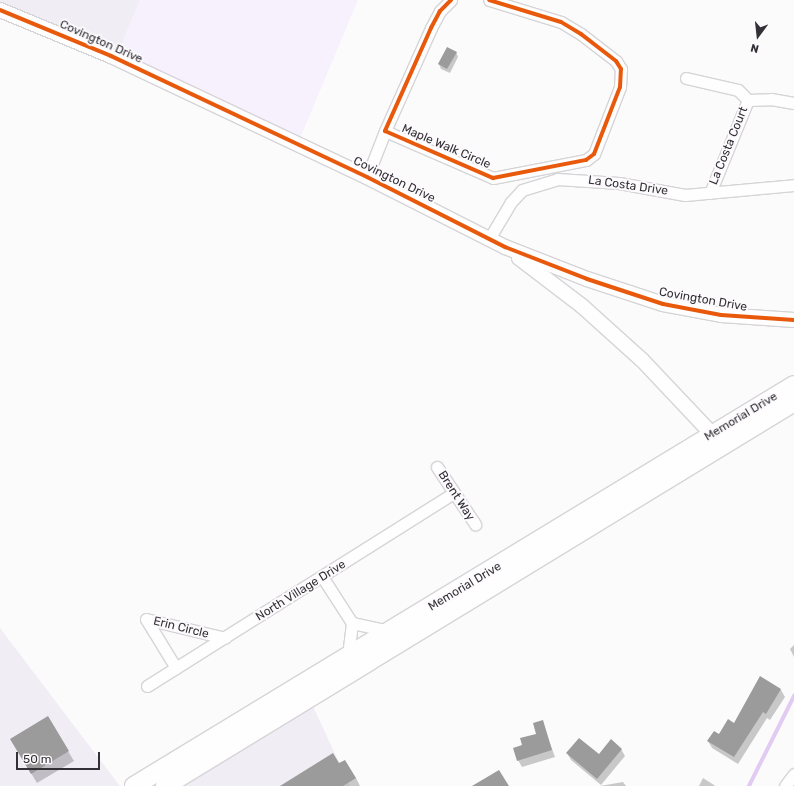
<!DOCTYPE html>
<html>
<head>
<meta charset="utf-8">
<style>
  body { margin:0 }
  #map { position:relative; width:794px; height:786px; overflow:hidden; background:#fcfbfc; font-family:Rubik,sans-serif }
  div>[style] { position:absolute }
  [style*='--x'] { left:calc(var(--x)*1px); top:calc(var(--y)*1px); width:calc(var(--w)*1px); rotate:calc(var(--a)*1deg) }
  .built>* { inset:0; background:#f1edf5 }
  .green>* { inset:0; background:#f7f0fd }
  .shadow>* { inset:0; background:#0003 }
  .stream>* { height:3.5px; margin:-1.75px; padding:0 1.75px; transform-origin:1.75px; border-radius:1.75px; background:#e1cbf3 }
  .building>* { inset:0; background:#9a9b9a }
  .roads { filter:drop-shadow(1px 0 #d6d4d7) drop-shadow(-1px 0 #d6d4d7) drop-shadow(0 1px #d6d4d7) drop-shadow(0 -1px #d6d4d7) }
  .minor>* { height:11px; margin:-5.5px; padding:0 5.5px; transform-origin:5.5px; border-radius:5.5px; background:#fffeff }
  .tertiary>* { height:14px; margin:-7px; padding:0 7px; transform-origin:7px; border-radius:7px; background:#fffeff }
  .primary>* { height:18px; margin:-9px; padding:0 9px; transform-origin:9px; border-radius:9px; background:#fffeff }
  .cycleway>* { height:4px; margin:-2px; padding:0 2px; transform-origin:2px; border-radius:2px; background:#e8590c }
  span { translate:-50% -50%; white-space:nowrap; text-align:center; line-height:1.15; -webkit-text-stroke:4px #fcfafd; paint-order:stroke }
  .street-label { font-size:12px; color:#333036 }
  .north { position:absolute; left:738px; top:16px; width:40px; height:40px; -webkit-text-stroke:3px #fcfafd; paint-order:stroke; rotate:195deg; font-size:11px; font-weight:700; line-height:16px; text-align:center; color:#333036 }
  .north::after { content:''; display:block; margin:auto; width:14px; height:18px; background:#333036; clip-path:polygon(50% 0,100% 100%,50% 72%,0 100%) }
  .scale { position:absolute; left:16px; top:752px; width:84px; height:18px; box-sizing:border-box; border:2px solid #333036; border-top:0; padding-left:5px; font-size:12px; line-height:14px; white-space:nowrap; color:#333036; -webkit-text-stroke:3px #fcfafd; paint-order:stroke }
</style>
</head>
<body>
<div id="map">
  <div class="built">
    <div style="clip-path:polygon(0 0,140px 0,115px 61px,0 15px)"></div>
    <div style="clip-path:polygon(0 628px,69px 719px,120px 786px,0 786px)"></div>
    <div style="clip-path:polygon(305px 689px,350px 786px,151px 786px)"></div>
  </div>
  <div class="green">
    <div style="clip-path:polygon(140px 0,358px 0,296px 148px,115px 61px)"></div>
  </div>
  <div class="shadow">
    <div style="clip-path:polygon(456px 52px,458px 57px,450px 73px,441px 69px,439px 64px)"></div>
    <div style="clip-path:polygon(794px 645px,794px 657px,790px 649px)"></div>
    <div style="clip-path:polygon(760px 678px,781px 690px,785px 697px,770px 720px,767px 718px,738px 764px,712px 748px,708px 741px,735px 724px)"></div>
    <div style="clip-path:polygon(48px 718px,74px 761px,37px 783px,11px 740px)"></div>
    <div style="clip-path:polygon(542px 721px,555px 757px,522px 767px,518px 760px,523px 745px,538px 734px)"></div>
    <div style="clip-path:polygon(621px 749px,625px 756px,601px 785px,571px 760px,567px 753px,599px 755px)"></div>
    <div style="clip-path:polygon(339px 765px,356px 778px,360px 786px,282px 786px)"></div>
    <div style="clip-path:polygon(703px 778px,714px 785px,715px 786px,699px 786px)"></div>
    <div style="clip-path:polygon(623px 782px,626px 786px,598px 786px,600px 786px)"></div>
  </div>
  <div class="stream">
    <div style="--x:749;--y:786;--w:101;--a:-63.4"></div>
  </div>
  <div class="building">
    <div style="clip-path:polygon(447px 47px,457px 52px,447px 69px,438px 64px)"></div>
    <div style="clip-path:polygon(760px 676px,781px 689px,766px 714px,763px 712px,734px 757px,707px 741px,714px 731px,719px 734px,728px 719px,734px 723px)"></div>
    <div style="clip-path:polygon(48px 716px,69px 751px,31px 774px,10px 739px)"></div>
    <div style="clip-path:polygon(543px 720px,552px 750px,517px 761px,513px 748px,522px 745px,520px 738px,536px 734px,533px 723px)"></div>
    <div style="clip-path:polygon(579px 738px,599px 754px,611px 739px,622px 749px,597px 779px,566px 753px)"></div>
    <div style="clip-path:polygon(333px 753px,339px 763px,345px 760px,356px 778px,343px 786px,280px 786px)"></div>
    <div style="clip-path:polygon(499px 770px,509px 786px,472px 786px)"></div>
  </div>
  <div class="roads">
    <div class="minor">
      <div style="--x:451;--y:0;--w:16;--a:135"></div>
      <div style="--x:440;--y:11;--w:19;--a:118"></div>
      <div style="--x:431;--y:28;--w:113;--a:114.1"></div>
      <div style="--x:385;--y:131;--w:118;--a:23.5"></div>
      <div style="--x:493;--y:178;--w:95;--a:-11"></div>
      <div style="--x:586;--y:160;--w:10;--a:-37"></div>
      <div style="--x:594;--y:154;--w:72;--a:-68.8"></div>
      <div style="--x:620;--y:87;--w:18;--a:-87"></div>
      <div style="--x:621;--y:69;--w:9;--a:-122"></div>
      <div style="--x:616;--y:61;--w:44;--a:-142.4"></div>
      <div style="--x:581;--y:34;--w:23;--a:-149"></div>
      <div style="--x:561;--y:22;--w:75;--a:-163"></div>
      <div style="--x:686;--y:78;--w:53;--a:13"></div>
      <div style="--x:738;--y:90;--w:14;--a:45"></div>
      <div style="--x:748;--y:100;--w:23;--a:-2"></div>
      <div style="--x:771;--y:99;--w:23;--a:10"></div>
      <div style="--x:367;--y:177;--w:49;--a:-68.6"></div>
      <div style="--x:710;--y:193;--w:100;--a:-67.8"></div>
      <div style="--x:489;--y:239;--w:43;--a:-59.3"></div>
      <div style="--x:511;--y:202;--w:16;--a:-47"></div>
      <div style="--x:522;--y:190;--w:37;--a:-17"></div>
      <div style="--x:557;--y:179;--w:62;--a:3.7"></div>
      <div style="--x:619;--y:183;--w:67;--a:10.3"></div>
      <div style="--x:685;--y:195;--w:109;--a:-5.2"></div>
      <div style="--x:437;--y:467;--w:69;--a:56.3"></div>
      <div style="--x:323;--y:578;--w:54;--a:57.2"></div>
      <div style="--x:352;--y:623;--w:35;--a:97"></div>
      <div style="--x:352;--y:623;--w:39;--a:12"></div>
      <div style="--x:176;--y:668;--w:57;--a:-121.5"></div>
      <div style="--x:146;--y:619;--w:81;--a:13.5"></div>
      <div style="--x:147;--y:686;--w:363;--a:-32.2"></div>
      <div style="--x:785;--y:786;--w:15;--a:-53"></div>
    </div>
    <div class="tertiary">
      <div style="--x:0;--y:10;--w:120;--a:22.5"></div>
      <div style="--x:111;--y:56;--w:283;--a:25.3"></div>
      <div style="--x:367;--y:177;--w:155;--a:26.9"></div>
      <div style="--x:505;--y:247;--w:88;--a:21.3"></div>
      <div style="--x:587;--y:279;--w:80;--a:18.2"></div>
      <div style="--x:663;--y:304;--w:59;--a:10.7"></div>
      <div style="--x:721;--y:315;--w:73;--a:3.9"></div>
      <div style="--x:519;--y:258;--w:79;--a:37.3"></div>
      <div style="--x:582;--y:306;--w:81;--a:42"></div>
      <div style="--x:642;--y:360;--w:102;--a:46.6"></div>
      <div style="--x:712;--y:434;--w:9;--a:18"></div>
    </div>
    <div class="primary">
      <div style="--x:134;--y:786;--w:772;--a:-31.28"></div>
      <div style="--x:165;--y:786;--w:737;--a:-31.4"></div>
    </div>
  </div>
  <div class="cycleway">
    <div style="--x:451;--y:0;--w:16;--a:135"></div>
    <div style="--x:440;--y:11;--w:19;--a:118"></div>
    <div style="--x:431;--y:28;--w:113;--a:114.1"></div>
    <div style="--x:385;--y:131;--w:118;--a:23.5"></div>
    <div style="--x:493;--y:178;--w:95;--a:-11"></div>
    <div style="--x:586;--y:160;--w:10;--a:-37"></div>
    <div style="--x:594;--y:154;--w:72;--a:-68.8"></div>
    <div style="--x:620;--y:87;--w:18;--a:-87"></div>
    <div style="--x:621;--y:69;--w:9;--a:-122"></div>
    <div style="--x:616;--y:61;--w:44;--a:-142.4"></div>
    <div style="--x:581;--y:34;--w:23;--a:-149"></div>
    <div style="--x:561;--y:22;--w:75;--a:-163"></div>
    <div style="--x:0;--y:10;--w:120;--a:22.5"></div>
    <div style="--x:111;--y:56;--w:283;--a:25.3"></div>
    <div style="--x:367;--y:177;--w:155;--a:26.9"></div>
    <div style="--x:505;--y:247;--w:88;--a:21.3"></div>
    <div style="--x:587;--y:279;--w:80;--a:18.2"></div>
    <div style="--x:663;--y:304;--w:59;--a:10.7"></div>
    <div style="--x:721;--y:315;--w:73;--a:3.9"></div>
  </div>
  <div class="street-label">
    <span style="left:101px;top:42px;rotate:24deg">Covington Drive</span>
    <span style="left:729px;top:146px;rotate:-68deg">La Costa Court</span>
    <span style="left:446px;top:147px;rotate:23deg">Maple Walk Circle</span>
    <span style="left:394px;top:180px;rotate:26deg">Covington Drive</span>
    <span style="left:628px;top:186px;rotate:8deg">La Costa Drive</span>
    <span style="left:703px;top:300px;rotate:10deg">Covington Drive</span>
    <span style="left:741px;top:417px;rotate:-31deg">Memorial Drive</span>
    <span style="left:456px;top:496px;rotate:57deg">Brent Way</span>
    <span style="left:465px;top:587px;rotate:-31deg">Memorial Drive</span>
    <span style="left:301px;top:591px;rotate:-32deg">North Village Drive</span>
    <span style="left:181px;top:628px;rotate:14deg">Erin Circle</span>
  </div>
  <div class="north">N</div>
  <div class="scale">50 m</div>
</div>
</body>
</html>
